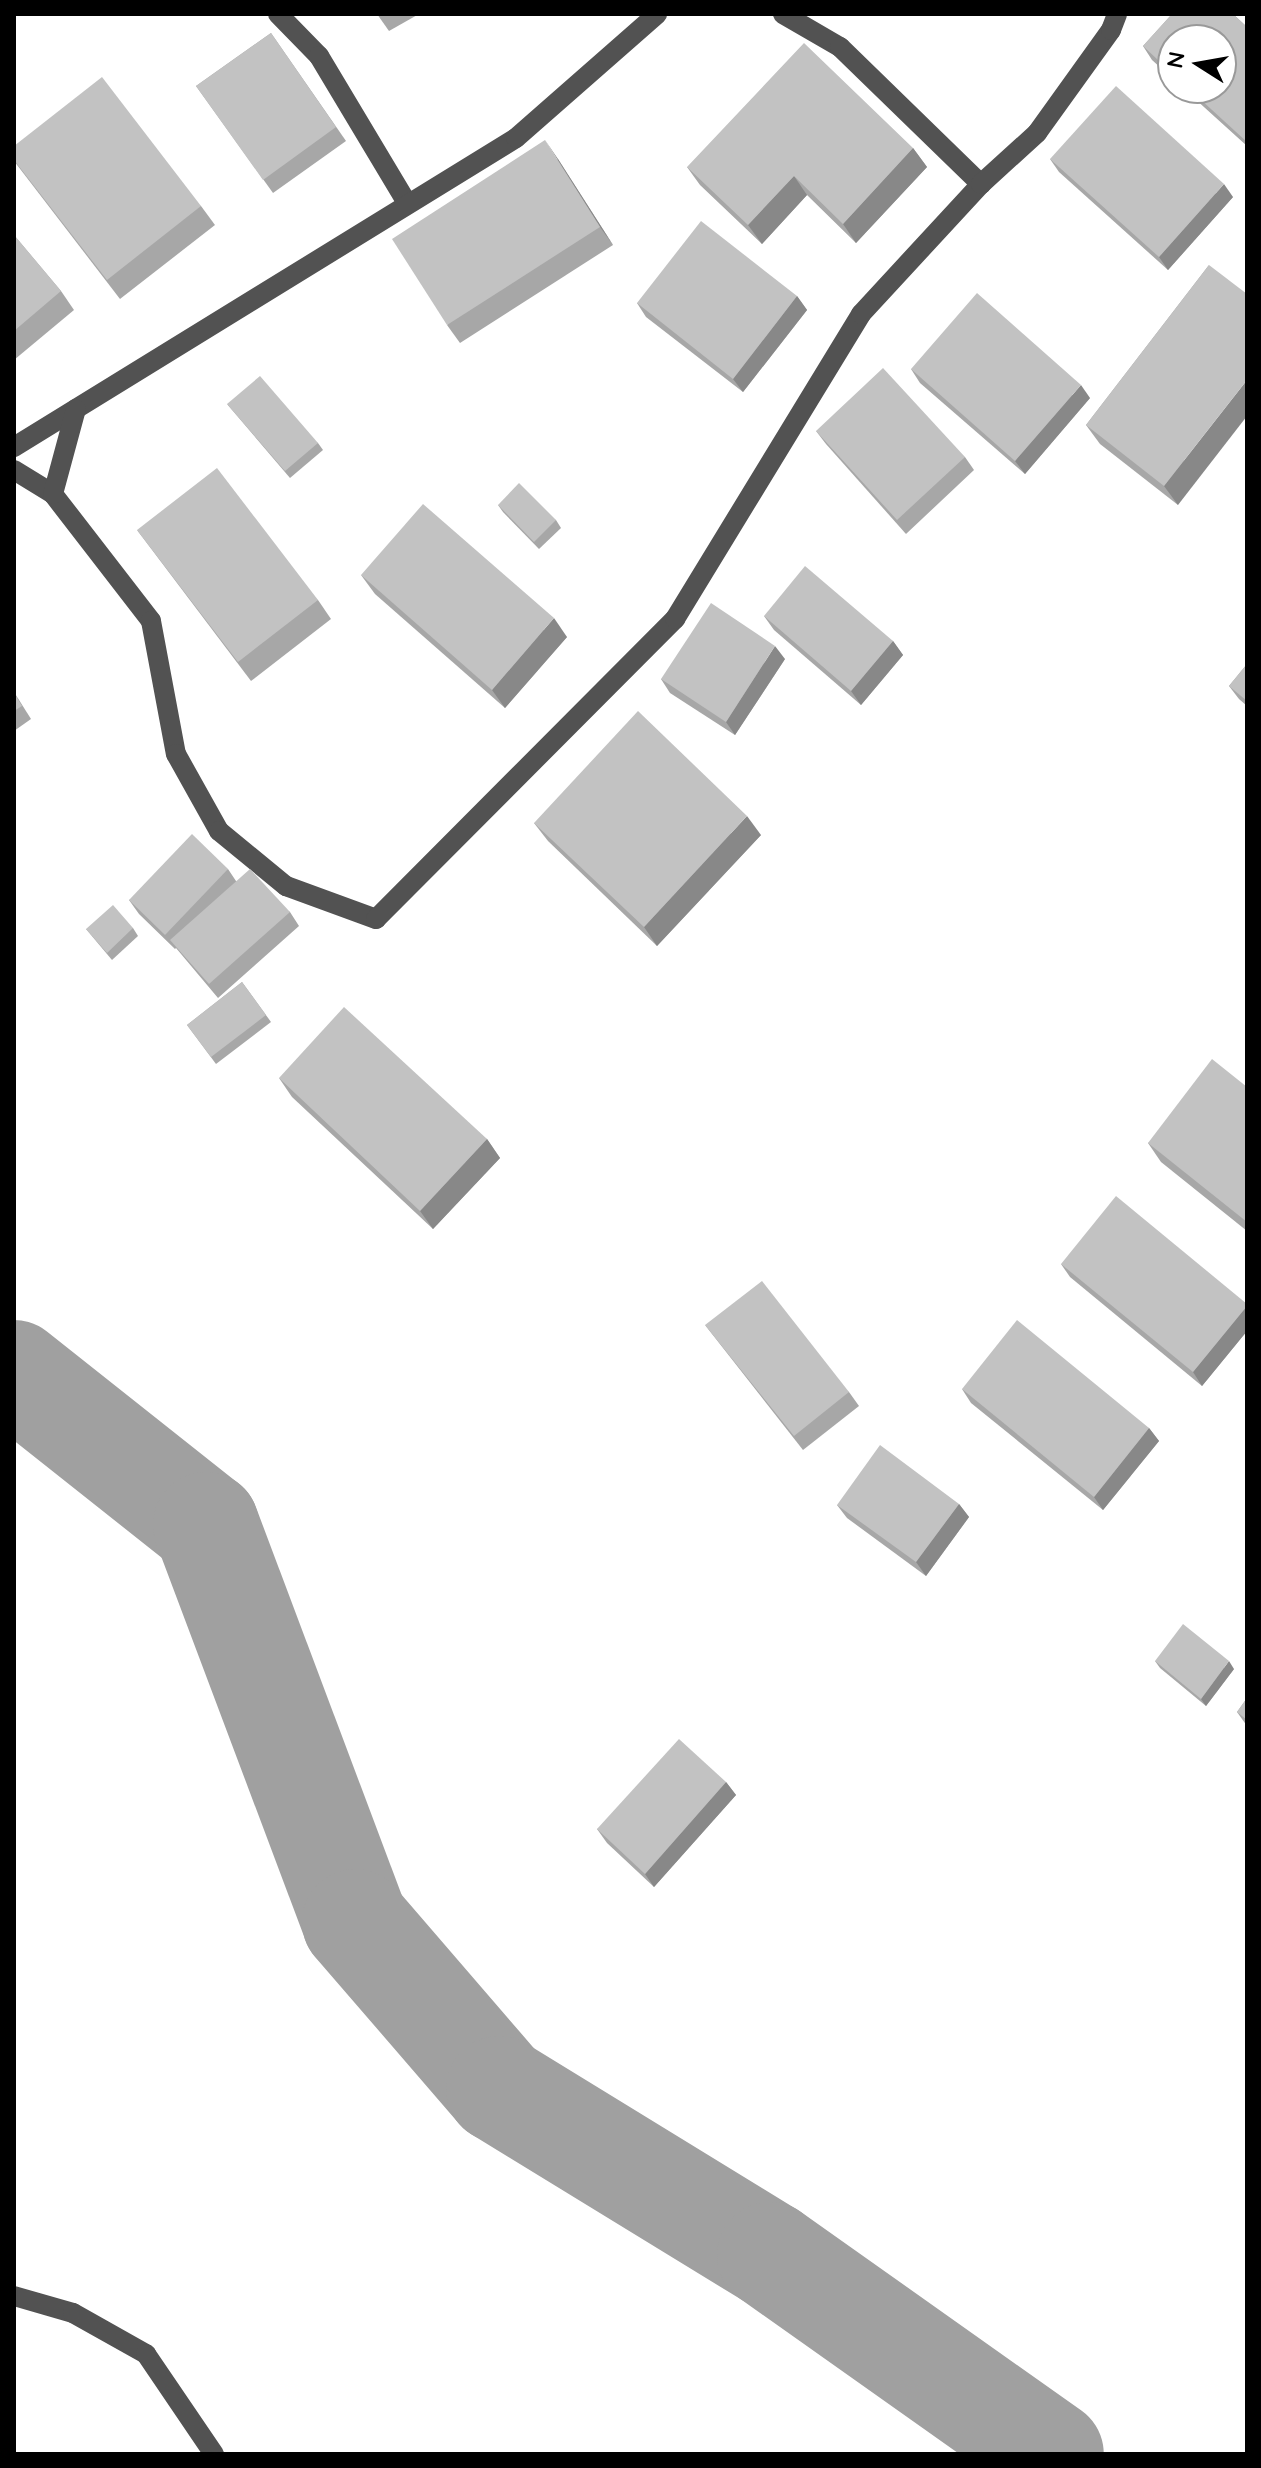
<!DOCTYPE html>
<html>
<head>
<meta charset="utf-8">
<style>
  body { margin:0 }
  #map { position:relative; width:1261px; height:2468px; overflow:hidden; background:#fff; font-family:Quicksand,sans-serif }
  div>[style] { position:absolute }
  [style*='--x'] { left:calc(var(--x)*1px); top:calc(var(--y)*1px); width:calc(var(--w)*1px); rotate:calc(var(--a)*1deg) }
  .river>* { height:106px; margin:-53px; padding:0 53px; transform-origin:53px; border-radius:53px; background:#a0a0a0 }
  .minor>* { height:20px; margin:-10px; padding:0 10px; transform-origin:10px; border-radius:10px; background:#525252 }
  .wall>* { inset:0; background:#a7a7a7 }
  .shaded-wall>* { inset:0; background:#888 }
  .building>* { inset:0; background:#c2c2c2 }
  span { translate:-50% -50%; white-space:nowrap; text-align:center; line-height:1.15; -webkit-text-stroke:7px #fff; paint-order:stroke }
  .frame { position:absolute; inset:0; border:16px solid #000; pointer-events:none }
  .north { position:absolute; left:1157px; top:24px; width:80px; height:80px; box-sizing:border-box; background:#fff; border:2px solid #999; border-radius:50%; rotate:281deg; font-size:22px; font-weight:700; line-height:32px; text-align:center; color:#000 }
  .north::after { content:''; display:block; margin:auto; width:28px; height:36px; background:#000; clip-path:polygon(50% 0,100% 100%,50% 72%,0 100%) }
</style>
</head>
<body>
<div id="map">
  <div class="river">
    <div style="--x:14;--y:1373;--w:245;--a:38.4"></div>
    <div style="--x:206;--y:1525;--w:424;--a:69.4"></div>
    <div style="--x:355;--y:1922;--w:221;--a:49.2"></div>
    <div style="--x:499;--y:2089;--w:318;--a:31.5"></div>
    <div style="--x:770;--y:2255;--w:344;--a:35.3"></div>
  </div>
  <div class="minor">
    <div style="--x:278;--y:14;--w:59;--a:45.7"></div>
    <div style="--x:319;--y:56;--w:171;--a:59.1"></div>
    <div style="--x:783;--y:14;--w:66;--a:30.1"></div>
    <div style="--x:840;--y:47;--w:197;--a:44.2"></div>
    <div style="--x:14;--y:447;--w:589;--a:-31.61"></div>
    <div style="--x:516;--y:138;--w:188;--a:-41.3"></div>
    <div style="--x:14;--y:470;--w:46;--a:31.6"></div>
    <div style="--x:53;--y:494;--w:160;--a:52.3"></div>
    <div style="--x:151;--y:621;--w:135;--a:79.4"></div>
    <div style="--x:176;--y:754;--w:88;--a:60.8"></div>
    <div style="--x:219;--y:831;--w:87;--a:39.4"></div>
    <div style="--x:286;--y:886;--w:96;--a:20.1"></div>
    <div style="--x:376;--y:919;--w:424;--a:-45.1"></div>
    <div style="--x:675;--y:619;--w:357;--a:-58.6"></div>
    <div style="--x:861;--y:314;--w:177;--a:-47.3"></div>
    <div style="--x:981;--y:184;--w:76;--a:-42.3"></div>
    <div style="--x:1037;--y:133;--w:127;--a:-54.3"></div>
    <div style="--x:1111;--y:30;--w:17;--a:-69"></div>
    <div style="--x:53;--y:494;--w:88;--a:-74.9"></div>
    <div style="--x:14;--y:2296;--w:61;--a:16.1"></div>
    <div style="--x:73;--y:2313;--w:84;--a:29.3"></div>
    <div style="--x:146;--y:2354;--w:121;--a:55.8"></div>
  </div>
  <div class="wall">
    <div style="clip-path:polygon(377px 14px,419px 14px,389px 31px)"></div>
    <div style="clip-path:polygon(1172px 14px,1233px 14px,1247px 27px,1247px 146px,1183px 88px,1221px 88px,1221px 40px,1173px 40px,1173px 79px,1152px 60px,1143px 46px)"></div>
    <div style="clip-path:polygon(271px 33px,346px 141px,273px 193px,196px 86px)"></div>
    <div style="clip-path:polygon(913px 148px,927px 167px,856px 243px,807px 195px,762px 244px,700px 185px,687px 167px)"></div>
    <div style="clip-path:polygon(558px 159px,613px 245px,460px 343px,447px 325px)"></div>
    <div style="clip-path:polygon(1050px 159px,1233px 197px,1168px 270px,1059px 172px)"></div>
    <div style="clip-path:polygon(14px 161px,201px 206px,215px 225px,120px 299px)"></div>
    <div style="clip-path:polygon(14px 235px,61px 291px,74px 310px,14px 360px)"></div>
    <div style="clip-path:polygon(1209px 265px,1178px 505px,1100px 444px,1086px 425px)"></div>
    <div style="clip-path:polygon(797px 296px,807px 310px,743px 392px,646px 317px,637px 303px)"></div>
    <div style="clip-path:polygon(911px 369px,1090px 398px,1025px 474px,920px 383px)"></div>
    <div style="clip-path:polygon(227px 404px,318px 443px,323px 450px,290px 478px)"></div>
    <div style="clip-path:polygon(816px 431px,965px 457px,974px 470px,906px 534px,826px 444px)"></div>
    <div style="clip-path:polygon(498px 505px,556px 520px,561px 528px,539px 549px,503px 512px)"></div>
    <div style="clip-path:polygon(137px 530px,318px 600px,331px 619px,251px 681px)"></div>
    <div style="clip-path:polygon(361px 575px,567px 637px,505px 708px,375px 594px)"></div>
    <div style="clip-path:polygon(764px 616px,893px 641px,903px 655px,861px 705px,774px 630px)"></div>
    <div style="clip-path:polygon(785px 659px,735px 735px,670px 693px,661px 679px)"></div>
    <div style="clip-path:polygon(1247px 664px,1247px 706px,1239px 699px,1229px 686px)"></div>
    <div style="clip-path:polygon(14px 692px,31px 719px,14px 731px)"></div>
    <div style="clip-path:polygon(534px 823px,761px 835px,657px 946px,548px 841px)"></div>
    <div style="clip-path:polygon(228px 869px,236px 881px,290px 912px,299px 926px,218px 998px,176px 948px,175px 949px,139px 914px,129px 900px)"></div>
    <div style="clip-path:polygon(133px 928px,138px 936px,112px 960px,86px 929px)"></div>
    <div style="clip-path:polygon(242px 982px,271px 1022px,216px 1064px,187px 1025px)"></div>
    <div style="clip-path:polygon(279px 1078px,487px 1139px,500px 1158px,433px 1229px,292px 1097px)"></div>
    <div style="clip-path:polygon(1247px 1087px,1247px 1231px,1161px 1162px,1148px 1143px)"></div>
    <div style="clip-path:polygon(1061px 1264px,1247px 1304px,1247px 1331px,1202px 1386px,1070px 1277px)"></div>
    <div style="clip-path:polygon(705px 1325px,849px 1392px,859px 1406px,803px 1450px)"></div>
    <div style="clip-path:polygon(962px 1389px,1149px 1428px,1159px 1441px,1103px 1510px,971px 1403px)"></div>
    <div style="clip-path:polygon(959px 1504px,969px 1517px,926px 1576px,847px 1518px,837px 1505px)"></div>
    <div style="clip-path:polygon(1155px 1661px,1234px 1669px,1206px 1706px,1160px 1668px)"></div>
    <div style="clip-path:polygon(1247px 1698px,1247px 1726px,1237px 1712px)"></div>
    <div style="clip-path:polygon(726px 1782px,736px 1795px,654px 1887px,607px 1843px,597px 1829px)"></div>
  </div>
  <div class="shaded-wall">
    <div style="clip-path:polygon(545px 140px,558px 159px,613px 245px,600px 227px)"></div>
    <div style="clip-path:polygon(913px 148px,927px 167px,856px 243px,843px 224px)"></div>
    <div style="clip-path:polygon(794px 176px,807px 195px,762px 244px,748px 225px)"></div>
    <div style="clip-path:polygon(1224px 184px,1233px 197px,1168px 270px,1159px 257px)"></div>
    <div style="clip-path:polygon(797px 296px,807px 310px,743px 392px,733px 379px)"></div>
    <div style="clip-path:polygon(1247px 380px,1247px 416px,1178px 505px,1164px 486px)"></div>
    <div style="clip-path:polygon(1081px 385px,1090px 398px,1025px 474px,1015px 461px)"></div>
    <div style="clip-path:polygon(554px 618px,567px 637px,505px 708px,492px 690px)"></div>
    <div style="clip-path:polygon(893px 641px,903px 655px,861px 705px,851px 691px)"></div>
    <div style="clip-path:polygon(775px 646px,785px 659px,735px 735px,726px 722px)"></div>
    <div style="clip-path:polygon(747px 816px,761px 835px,657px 946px,644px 927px)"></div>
    <div style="clip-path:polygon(487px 1139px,500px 1158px,433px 1229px,420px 1211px)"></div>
    <div style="clip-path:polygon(1247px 1306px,1247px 1331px,1202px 1386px,1193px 1372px)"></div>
    <div style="clip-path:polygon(1149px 1428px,1159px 1441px,1103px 1510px,1094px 1497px)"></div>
    <div style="clip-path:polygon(959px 1504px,969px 1517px,926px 1576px,916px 1562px)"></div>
    <div style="clip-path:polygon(1229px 1661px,1234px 1669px,1206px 1706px,1201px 1699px)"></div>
    <div style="clip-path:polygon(726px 1782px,736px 1795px,654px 1887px,645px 1874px)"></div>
  </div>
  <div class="building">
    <div style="clip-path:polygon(1172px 14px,1233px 14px,1247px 27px,1247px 142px,1188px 88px,1221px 88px,1221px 40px,1173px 40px,1173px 74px,1143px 46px)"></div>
    <div style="clip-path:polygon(271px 33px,336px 127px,263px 180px,196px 86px)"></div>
    <div style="clip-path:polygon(804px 43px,913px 148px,843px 224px,794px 176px,748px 225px,687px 167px)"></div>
    <div style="clip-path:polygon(102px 77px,201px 206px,107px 280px,14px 160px,14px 146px)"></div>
    <div style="clip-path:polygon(1116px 86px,1224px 184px,1159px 257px,1050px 159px)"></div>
    <div style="clip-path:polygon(545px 140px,600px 227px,447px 325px,392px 239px)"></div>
    <div style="clip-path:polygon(701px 221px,797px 296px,733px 379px,637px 303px)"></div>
    <div style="clip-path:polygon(14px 235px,61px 291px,14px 331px)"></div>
    <div style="clip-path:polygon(1209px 265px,1247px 294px,1247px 380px,1164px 486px,1086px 425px)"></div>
    <div style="clip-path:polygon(977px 293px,1081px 385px,1015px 461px,911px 369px)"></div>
    <div style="clip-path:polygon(883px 368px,965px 457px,897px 520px,816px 431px)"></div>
    <div style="clip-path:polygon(260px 376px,318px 443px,285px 471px,227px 404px)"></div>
    <div style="clip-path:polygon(217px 468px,318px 600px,238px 662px,137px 530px)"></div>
    <div style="clip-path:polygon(519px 483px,556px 520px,534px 542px,498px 505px)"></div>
    <div style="clip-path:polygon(423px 504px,554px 618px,492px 690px,361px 575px)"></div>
    <div style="clip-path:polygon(805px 566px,893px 641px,851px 691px,764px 616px)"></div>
    <div style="clip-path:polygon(711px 603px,775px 646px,726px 722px,661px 679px)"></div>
    <div style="clip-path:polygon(1247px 664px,1247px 701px,1229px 686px)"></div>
    <div style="clip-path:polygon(14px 693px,22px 706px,14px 711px)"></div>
    <div style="clip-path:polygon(638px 711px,747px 816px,644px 927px,534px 823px)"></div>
    <div style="clip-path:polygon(192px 834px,228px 869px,165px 935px,129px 900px)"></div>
    <div style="clip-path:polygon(250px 869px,290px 912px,209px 984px,170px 940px)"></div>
    <div style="clip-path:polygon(113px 905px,133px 928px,107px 953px,86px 929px)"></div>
    <div style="clip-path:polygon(242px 982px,266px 1015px,211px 1057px,187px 1025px)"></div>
    <div style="clip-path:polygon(344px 1007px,487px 1139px,420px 1211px,279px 1078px)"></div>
    <div style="clip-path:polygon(1212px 1059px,1247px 1087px,1247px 1222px,1148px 1143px)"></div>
    <div style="clip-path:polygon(1116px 1196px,1247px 1304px,1247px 1306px,1193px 1372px,1061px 1264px)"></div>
    <div style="clip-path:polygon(762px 1281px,849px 1392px,794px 1436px,705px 1325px)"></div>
    <div style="clip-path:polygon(1017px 1320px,1149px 1428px,1094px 1497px,962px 1389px)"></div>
    <div style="clip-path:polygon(880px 1445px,959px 1504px,916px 1562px,837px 1505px)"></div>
    <div style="clip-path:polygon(1183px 1624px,1229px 1661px,1201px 1699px,1155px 1661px)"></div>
    <div style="clip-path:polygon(1247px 1698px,1247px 1720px,1237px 1712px)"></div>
    <div style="clip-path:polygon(679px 1739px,726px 1782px,645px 1874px,597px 1829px)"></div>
  </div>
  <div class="frame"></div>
  <div class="north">N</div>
</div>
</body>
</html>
